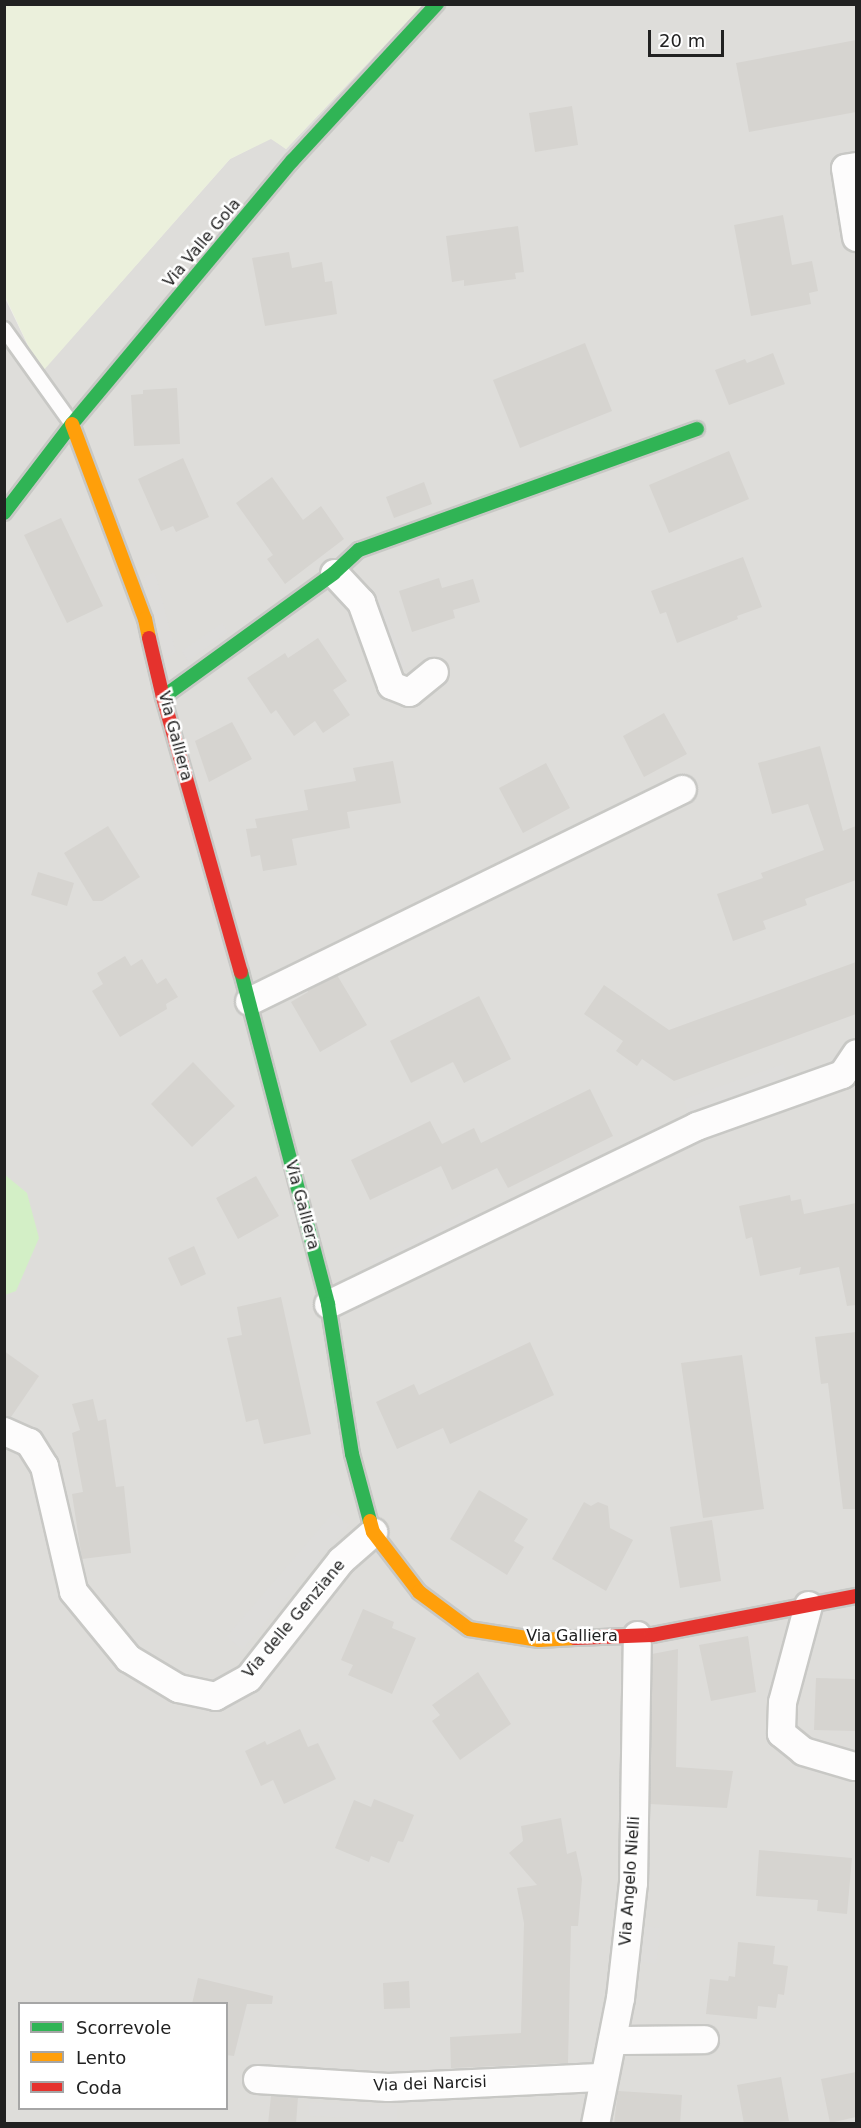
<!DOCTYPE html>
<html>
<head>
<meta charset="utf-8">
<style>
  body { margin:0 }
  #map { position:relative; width:861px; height:2128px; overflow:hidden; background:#efeee9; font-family:"DejaVu Sans",sans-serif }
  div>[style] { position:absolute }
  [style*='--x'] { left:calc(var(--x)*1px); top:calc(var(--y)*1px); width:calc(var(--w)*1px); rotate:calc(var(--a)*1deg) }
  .residential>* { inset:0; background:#deddda }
  .farmland>* { inset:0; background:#ebf0dc }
  .grass>* { inset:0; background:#d3efc6 }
  .parking>* { inset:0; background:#dedddb }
  .building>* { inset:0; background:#d6d4d0 }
  .roads { filter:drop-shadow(2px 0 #c8c8c5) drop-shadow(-2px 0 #c8c8c5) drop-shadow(0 2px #c8c8c5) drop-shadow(0 -2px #c8c8c5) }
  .lane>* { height:14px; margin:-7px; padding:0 7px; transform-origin:7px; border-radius:7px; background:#fdfcfc }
  .street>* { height:27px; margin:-13.5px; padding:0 13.5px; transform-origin:13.5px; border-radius:13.5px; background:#fdfcfc }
  .fast>* { height:14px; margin:-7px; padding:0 7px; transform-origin:7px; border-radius:7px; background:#30b455 }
  .slow>* { height:14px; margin:-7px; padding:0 7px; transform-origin:7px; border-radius:7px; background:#ff9f0a }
  .jam>* { height:14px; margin:-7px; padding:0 7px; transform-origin:7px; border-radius:7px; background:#e5322d }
  span { translate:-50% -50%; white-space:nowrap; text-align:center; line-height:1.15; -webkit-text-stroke:5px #fff; paint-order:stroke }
  .street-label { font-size:16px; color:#212121 }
  .frame { position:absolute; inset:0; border:6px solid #212121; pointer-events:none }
  .legend { position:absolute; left:18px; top:2002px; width:210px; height:108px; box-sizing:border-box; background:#fff; border:2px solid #a6a6a6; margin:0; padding:8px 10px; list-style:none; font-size:18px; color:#212121 }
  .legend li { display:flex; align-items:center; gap:12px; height:30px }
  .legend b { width:30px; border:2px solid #a6a6a6 }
  .scale { position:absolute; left:648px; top:30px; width:76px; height:27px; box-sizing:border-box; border:3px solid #212121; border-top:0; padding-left:8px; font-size:18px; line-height:21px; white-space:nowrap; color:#212121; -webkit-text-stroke:4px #fff; paint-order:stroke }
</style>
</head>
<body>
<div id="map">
  <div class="residential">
    <div style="clip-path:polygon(evenodd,423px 5px,856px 5px,856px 2123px,5px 2123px,4px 296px,33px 356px,43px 370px,230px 159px,271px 138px,286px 149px,423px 5px,20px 2004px,226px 2004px,226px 2108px,20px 2108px,20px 2004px)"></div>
  </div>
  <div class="farmland">
    <div style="clip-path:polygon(4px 5px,423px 5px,286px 149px,271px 139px,230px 159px,43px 371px,33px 356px,5px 296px)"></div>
  </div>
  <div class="grass">
    <div style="clip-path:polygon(4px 1174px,27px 1193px,39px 1238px,16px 1291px,5px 1295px)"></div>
  </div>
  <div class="parking">
    <div style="clip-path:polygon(155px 573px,176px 653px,165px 656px,144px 576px)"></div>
    <div style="clip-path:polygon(382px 603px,406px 666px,396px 670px,373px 606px)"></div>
    <div style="clip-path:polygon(222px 623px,228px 632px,188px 661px,182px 651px)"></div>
    <div style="clip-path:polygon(783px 1064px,788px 1079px,689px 1114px,684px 1099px)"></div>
    <div style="clip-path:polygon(467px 1211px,473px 1224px,379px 1272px,372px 1260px)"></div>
    <div style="clip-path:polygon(334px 1512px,349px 1525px,242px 1650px,227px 1636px)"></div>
    <div style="clip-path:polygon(642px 1926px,661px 1928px,656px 1964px,638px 1961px)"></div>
    <div style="clip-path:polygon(309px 2102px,397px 2107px,397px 2123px,357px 2123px,347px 2118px,309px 2116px)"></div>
  </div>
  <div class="building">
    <div style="clip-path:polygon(856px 40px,856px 112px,749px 132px,736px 63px)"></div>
    <div style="clip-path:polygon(572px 106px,578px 145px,535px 152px,529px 113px)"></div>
    <div style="clip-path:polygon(783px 215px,792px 265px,812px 261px,818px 291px,809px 293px,811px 304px,751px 316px,734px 225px)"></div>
    <div style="clip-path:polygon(518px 226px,524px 272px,515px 273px,516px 279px,464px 286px,464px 280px,452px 282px,446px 236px)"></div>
    <div style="clip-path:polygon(289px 252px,292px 268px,322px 262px,325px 282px,332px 281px,337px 314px,265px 326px,252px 258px)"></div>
    <div style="clip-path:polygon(585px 343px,612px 411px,520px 448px,493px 380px)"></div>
    <div style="clip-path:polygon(773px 353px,785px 384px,729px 405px,715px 370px,745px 359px,747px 363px)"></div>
    <div style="clip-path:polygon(177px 388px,180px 444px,134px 446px,131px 395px,143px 394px,143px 390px)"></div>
    <div style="clip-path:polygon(729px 451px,749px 499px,669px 533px,649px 485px)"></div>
    <div style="clip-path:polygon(183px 458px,209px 517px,176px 532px,173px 526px,161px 531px,138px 479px)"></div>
    <div style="clip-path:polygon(272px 477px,303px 520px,321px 506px,344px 539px,285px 584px,267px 559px,273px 555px,236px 503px)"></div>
    <div style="clip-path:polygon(424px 482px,432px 504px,394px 518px,386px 497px)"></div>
    <div style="clip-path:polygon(61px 518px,103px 606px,67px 623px,24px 535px)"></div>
    <div style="clip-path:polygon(743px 557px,762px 607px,737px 616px,738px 619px,677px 643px,666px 612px,660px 614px,651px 591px)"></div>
    <div style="clip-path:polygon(439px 578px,442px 588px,473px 579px,480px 602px,453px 610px,455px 618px,412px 632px,399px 591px)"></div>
    <div style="clip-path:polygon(318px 638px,347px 681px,333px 690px,350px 715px,323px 733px,315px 721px,294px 736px,276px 710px,271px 714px,247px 678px,285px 653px,288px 658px)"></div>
    <div style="clip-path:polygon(664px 713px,687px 754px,644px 777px,623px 736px)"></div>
    <div style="clip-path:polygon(232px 722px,252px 759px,209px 782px,195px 741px)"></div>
    <div style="clip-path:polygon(820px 746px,843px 831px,856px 826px,856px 880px,805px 899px,807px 905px,763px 921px,766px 929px,733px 941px,717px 894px,763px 878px,761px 873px,824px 850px,808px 804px,772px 814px,758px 763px)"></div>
    <div style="clip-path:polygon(393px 761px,401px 803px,347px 812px,350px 828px,292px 839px,297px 865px,263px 871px,260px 855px,251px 857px,246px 829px,257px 828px,255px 819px,308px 810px,304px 790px,356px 781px,353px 768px)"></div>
    <div style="clip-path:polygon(546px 763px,570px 808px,523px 833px,499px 788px)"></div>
    <div style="clip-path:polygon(108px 826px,140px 877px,102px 901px,93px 901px,64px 853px)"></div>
    <div style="clip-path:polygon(38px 872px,74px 883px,67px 906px,31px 895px)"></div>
    <div style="clip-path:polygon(125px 956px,131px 966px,142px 959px,157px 984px,166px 978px,178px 997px,166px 1004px,167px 1009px,120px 1037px,92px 991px,103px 984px,97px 973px)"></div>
    <div style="clip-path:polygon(856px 962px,856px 1014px,674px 1081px,642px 1059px,637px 1066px,616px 1051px,623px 1041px,584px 1014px,604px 985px,669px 1030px)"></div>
    <div style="clip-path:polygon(337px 975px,367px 1025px,320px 1052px,291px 1002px,308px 992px,307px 990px)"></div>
    <div style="clip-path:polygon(479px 996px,511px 1059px,464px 1083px,453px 1062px,411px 1083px,390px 1041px)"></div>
    <div style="clip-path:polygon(193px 1062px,235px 1106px,192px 1147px,151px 1104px)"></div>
    <div style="clip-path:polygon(590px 1089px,613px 1136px,508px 1188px,497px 1168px,452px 1190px,441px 1166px,370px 1200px,351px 1160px,430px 1121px,442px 1144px,474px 1128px,481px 1143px)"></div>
    <div style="clip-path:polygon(256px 1176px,279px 1216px,238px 1239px,216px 1198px)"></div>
    <div style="clip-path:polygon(790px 1195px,791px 1201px,801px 1199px,804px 1214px,856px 1203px,856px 1305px,847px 1306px,839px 1267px,799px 1275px,801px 1267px,760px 1276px,752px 1237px,746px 1239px,739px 1206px)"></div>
    <div style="clip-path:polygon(194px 1246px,206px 1274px,181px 1286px,168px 1258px)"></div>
    <div style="clip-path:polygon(281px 1297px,311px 1434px,264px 1444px,258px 1419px,246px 1422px,227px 1338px,242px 1335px,237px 1307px)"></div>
    <div style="clip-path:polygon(856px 1332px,856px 1509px,843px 1509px,828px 1383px,821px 1384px,815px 1337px)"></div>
    <div style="clip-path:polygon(530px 1342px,554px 1395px,450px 1444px,443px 1428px,397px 1449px,376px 1402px,414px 1384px,419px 1395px)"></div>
    <div style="clip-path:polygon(4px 1351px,39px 1376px,11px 1417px,4px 1416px)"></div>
    <div style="clip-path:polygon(742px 1355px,764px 1509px,703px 1518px,681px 1363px)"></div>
    <div style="clip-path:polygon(93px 1399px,98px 1421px,106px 1419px,116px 1487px,124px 1486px,131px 1553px,82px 1559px,72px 1494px,83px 1492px,72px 1433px,80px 1430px,72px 1404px)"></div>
    <div style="clip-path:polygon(479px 1490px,528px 1519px,514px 1541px,524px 1547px,507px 1575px,450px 1539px)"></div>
    <div style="clip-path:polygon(584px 1502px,591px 1506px,598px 1502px,608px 1506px,610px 1528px,633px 1540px,606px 1591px,552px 1559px)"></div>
    <div style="clip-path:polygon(712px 1520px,721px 1581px,680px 1588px,670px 1527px)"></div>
    <div style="clip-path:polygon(363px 1609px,394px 1622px,392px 1628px,416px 1638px,392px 1694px,348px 1675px,353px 1665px,341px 1660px)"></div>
    <div style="clip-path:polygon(748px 1636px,756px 1692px,711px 1701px,699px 1645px)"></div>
    <div style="clip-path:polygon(678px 1649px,676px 1767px,733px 1771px,727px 1808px,650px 1804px,652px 1654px)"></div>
    <div style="clip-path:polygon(478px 1672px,511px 1724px,460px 1760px,432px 1721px,440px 1715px,432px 1705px)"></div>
    <div style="clip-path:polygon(816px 1678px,856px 1679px,856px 1731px,814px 1730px)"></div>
    <div style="clip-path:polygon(300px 1729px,308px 1747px,318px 1743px,336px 1779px,284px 1804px,273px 1780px,261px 1786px,245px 1751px,265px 1741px,267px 1745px)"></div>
    <div style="clip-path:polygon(374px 1799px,414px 1815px,403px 1842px,398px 1841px,389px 1863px,371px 1856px,369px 1862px,335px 1848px,354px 1800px,371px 1807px)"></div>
    <div style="clip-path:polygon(561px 1818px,567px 1854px,576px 1851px,582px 1879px,578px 1926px,571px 1926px,568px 2063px,451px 2068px,450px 2037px,521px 2033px,524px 1923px,517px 1888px,537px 1885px,509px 1853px,523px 1841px,521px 1826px)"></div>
    <div style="clip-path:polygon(759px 1850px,852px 1858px,847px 1914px,817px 1911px,818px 1900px,756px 1896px)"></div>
    <div style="clip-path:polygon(738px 1942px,775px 1946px,773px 1964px,788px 1966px,784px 1995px,778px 1994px,776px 2008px,758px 2006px,757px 2019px,706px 2014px,710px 1979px,728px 1981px,729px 1976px,735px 1977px)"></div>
    <div style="clip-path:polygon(198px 1978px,273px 1996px,272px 2004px,247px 2004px,234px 2056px,226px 2055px,226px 2004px,192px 2004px)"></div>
    <div style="clip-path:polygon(409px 1981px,410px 2008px,384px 2009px,383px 1983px)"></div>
    <div style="clip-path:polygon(856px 2072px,856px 2117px,830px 2123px,821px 2079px)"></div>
    <div style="clip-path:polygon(781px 2077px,789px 2121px,744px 2124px,737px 2085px)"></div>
    <div style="clip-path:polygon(618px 2091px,682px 2095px,680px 2124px,614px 2124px)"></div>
    <div style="clip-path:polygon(271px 2096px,298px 2097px,296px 2124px,268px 2124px)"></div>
  </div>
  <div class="roads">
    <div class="lane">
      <div style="--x:4;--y:329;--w:117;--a:54.4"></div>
    </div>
    <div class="street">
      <div style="--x:856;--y:166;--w:11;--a:170"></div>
      <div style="--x:845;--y:168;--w:70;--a:80.9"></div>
      <div style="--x:334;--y:573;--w:40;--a:47"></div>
      <div style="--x:361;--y:602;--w:88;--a:70.1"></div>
      <div style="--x:391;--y:685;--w:19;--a:21"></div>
      <div style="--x:409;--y:692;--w:32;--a:-39"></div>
      <div style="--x:249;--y:1001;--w:482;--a:-26.1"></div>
      <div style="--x:328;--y:1304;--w:409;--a:-25.8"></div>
      <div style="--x:696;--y:1126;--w:155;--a:-19.6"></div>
      <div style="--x:842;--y:1074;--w:25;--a:-56"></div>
      <div style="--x:4;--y:1431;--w:27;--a:24"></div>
      <div style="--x:29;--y:1442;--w:28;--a:58"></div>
      <div style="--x:44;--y:1466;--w:128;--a:76.9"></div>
      <div style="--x:73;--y:1591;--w:87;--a:50.6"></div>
      <div style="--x:128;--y:1658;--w:58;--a:31"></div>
      <div style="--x:178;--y:1688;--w:38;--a:12"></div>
      <div style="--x:215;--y:1696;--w:38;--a:-29"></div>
      <div style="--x:248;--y:1678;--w:150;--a:-51.8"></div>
      <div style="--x:341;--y:1560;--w:43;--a:-41.2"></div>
      <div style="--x:808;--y:1605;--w:100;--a:105"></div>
      <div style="--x:782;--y:1702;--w:31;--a:92"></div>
      <div style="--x:781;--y:1733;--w:28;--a:39"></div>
      <div style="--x:803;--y:1751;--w:53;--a:16.4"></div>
      <div style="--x:612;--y:2040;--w:92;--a:-0.6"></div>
      <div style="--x:257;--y:2079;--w:131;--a:3.5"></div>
      <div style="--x:388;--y:2087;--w:216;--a:-2.7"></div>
      <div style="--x:595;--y:2124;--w:128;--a:-78.8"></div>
      <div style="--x:620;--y:1998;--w:116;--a:-83.6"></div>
      <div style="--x:633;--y:1883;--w:248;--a:-89.1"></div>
    </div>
    <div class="fast">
      <div style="--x:4;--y:513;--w:112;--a:-52.6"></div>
      <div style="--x:72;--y:424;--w:343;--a:-50.1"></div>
      <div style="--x:292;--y:161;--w:214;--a:-47.3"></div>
      <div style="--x:163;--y:697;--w:211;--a:-35.9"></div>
      <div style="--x:334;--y:573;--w:34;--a:-43"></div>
      <div style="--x:359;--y:550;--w:359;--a:-19.7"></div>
      <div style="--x:241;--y:972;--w:343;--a:75.3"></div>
      <div style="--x:328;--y:1304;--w:152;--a:80.9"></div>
      <div style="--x:352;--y:1454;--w:69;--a:75"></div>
    </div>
    <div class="slow">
      <div style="--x:72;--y:424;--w:208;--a:69.5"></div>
      <div style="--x:145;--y:619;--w:19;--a:78"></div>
      <div style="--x:370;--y:1521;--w:11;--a:75"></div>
      <div style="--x:373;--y:1532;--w:76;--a:52.5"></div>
      <div style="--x:419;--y:1592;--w:62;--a:36.5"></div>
      <div style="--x:469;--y:1629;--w:71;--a:8.9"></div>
      <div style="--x:539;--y:1640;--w:36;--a:-3"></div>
    </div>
    <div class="jam">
      <div style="--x:149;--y:638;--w:61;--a:76.7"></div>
      <div style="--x:163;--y:697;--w:286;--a:74.2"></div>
      <div style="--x:575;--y:1638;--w:77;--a:-2.2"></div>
      <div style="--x:652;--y:1635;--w:208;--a:-10.8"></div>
    </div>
  </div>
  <div class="street-label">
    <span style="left:202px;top:243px;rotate:-50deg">Via Valle Gola</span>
    <span style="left:175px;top:736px;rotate:75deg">Via Galliera</span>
    <span style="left:302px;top:1205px;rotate:75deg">Via Galliera</span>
    <span style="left:294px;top:1619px;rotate:-50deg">Via delle Genziane</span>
    <span style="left:572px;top:1636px">Via Galliera</span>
    <span style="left:630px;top:1881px;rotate:-86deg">Via Angelo Nielli</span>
    <span style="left:430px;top:2084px;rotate:-2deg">Via dei Narcisi</span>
  </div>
  <div class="frame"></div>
  <ul class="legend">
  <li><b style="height:8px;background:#30b455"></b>Scorrevole</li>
  <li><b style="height:8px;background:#ff9f0a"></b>Lento</li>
  <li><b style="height:8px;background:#e5322d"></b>Coda</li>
  </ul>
  <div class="scale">20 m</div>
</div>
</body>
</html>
